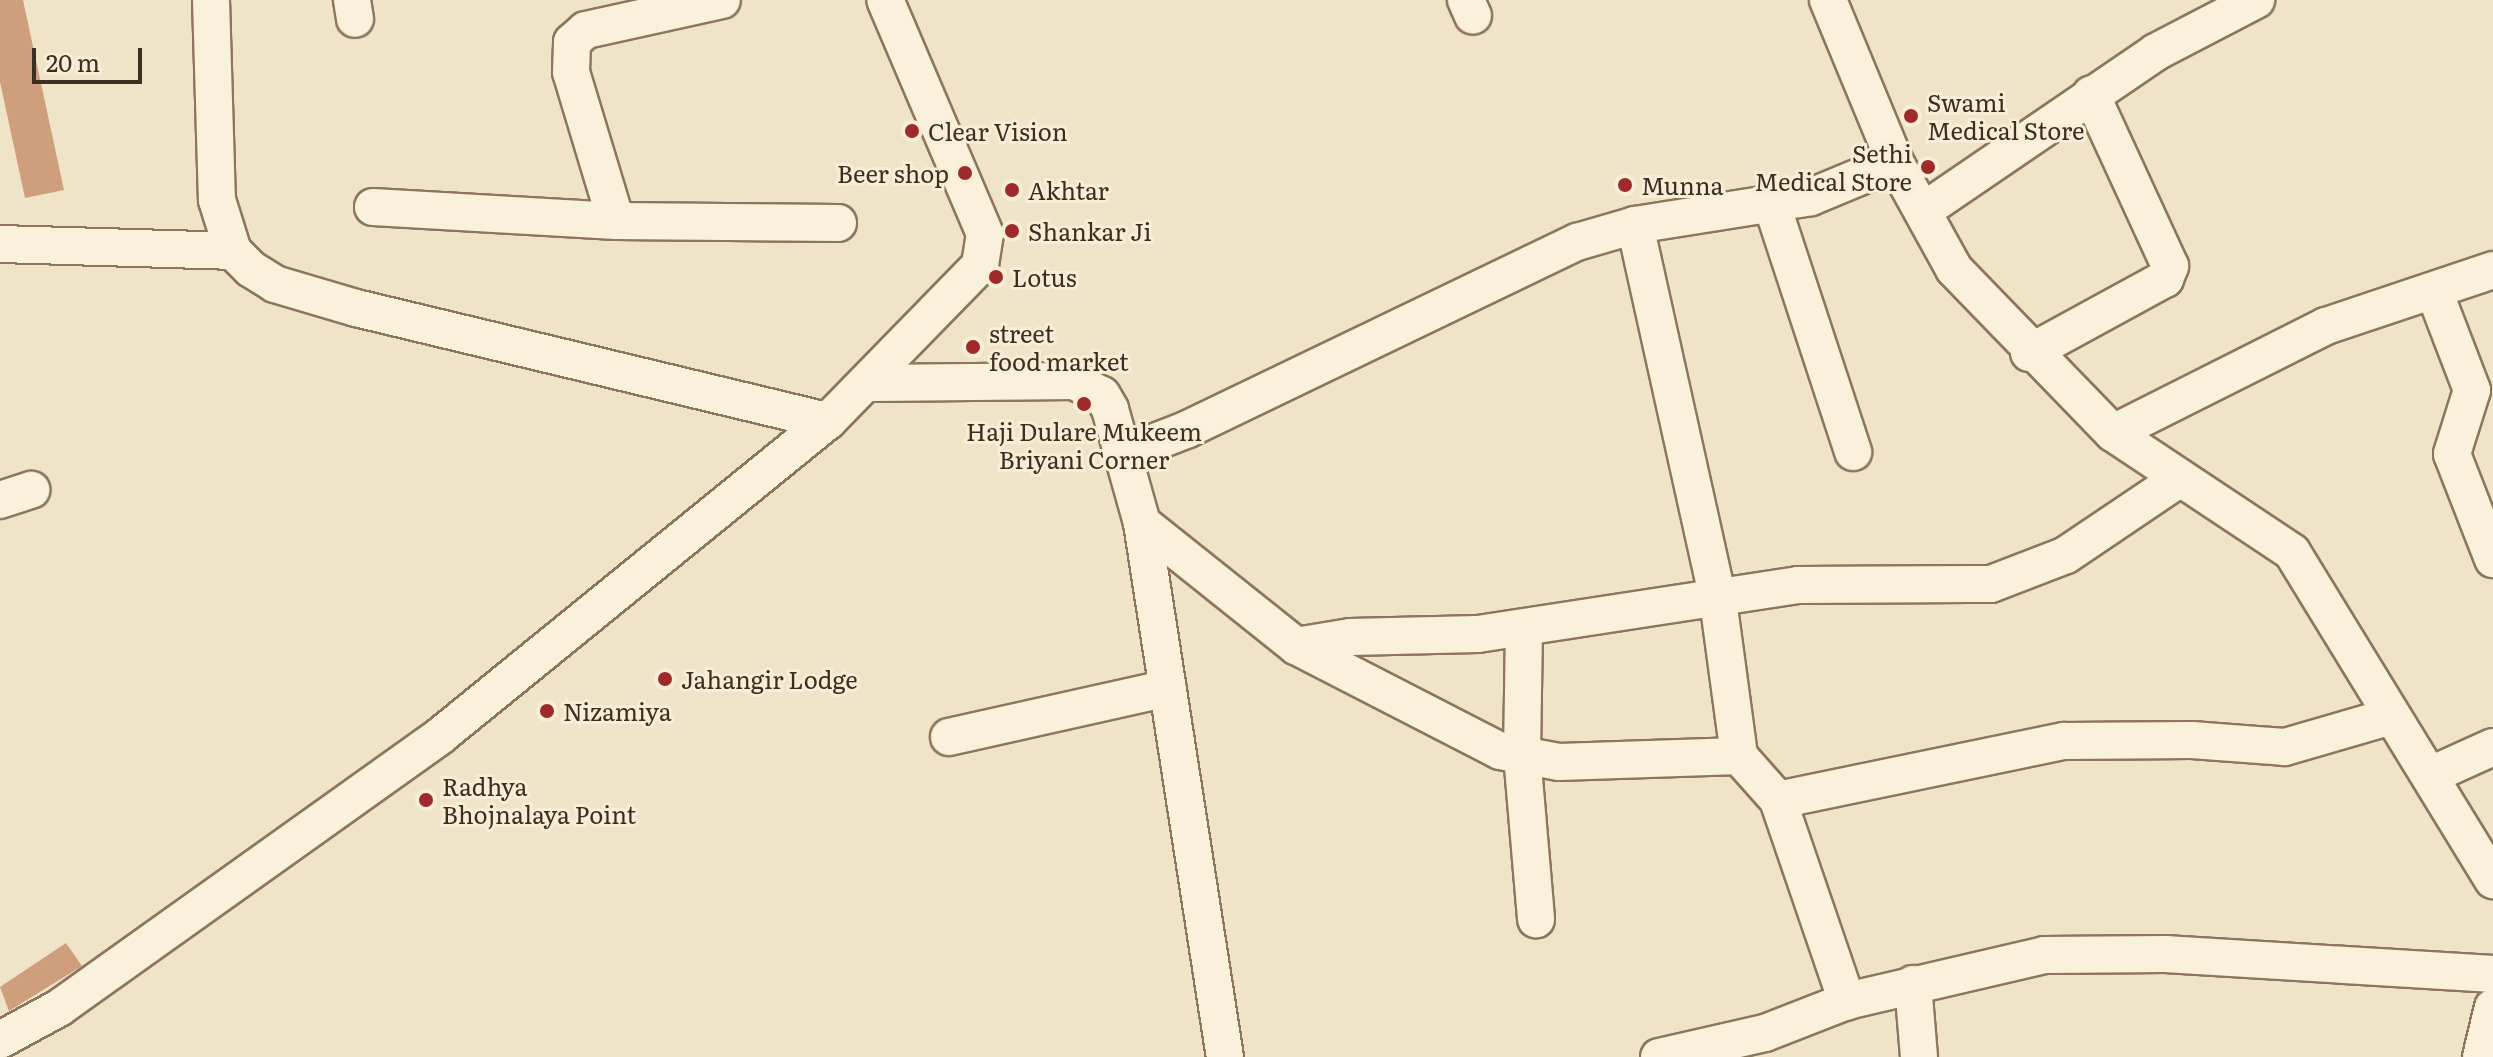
<!DOCTYPE html>
<html>
<head>
<meta charset="utf-8">
<style>
  body { margin:0 }
  #map { position:relative; width:2493px; height:1057px; overflow:hidden; background:#f0e4c8; font-family:Literata,serif }
  div>[style] { position:absolute }
  [style*='--x'] { left:calc(var(--x)*1px); top:calc(var(--y)*1px); width:calc(var(--w)*1px); rotate:calc(var(--a)*1deg) }
  .building>* { inset:0; background:#cf9f7d }
  .roads { filter:drop-shadow(2px 0 #8d765c) drop-shadow(-2px 0 #8d765c) drop-shadow(0 2px #8d765c) drop-shadow(0 -2px #8d765c) }
  .minor>* { height:36px; margin:-18px; padding:0 18px; transform-origin:18px; border-radius:18px; background:#faf1dc }
  .dots>* { width:22px; height:22px; translate:-50% -50%; box-sizing:border-box; border:4px solid #f7eed8; border-radius:50% }
  span { translate:-50% -50%; white-space:nowrap; text-align:center; line-height:1.15; -webkit-text-stroke:6px #f7eed8; paint-order:stroke }
  .poi-label { font-size:24px; color:#3d2e20 }
  .left { translate:0 -50%; text-align:left }
  .right { translate:-100% -50%; text-align:right }
  .scale { position:absolute; left:32px; top:48px; width:110px; height:36px; box-sizing:border-box; border:4px solid #3d2e20; border-top:0; padding-left:10px; font-size:24px; line-height:28px; white-space:nowrap; color:#3d2e20; -webkit-text-stroke:6px #f7eed8; paint-order:stroke }
</style>
</head>
<body>
<div id="map">
  <div class="building">
    <div style="clip-path:polygon(0 0,23px 0,64px 190px,25px 198px,0 82px)"></div>
    <div style="clip-path:polygon(66px 943px,82px 966px,9px 1011px,0 987px)"></div>
  </div>
  <div class="roads">
    <div class="minor">
      <div style="--x:211;--y:0;--w:200;--a:88.3"></div>
      <div style="--x:217;--y:200;--w:53;--a:72.6"></div>
      <div style="--x:233;--y:251;--w:25;--a:45"></div>
      <div style="--x:251;--y:269;--w:28;--a:32"></div>
      <div style="--x:275;--y:284;--w:84;--a:16.5"></div>
      <div style="--x:356;--y:308;--w:485;--a:13.5"></div>
      <div style="--x:352;--y:0;--w:19;--a:81"></div>
      <div style="--x:1466;--y:0;--w:17;--a:66"></div>
      <div style="--x:1828;--y:0;--w:175;--a:67.5"></div>
      <div style="--x:1895;--y:162;--w:122;--a:61.1"></div>
      <div style="--x:1954;--y:269;--w:228;--a:45.9"></div>
      <div style="--x:2113;--y:433;--w:215;--a:33.6"></div>
      <div style="--x:2292;--y:552;--w:385;--a:58.5"></div>
      <div style="--x:1772;--y:205;--w:260;--a:71.8"></div>
      <div style="--x:373;--y:207;--w:243;--a:3.3"></div>
      <div style="--x:616;--y:221;--w:222;--a:0.5"></div>
      <div style="--x:1923;--y:211;--w:282;--a:-34.3"></div>
      <div style="--x:2156;--y:52;--w:113;--a:-27.5"></div>
      <div style="--x:616;--y:221;--w:156;--a:-106.8"></div>
      <div style="--x:571;--y:72;--w:30;--a:-88"></div>
      <div style="--x:572;--y:42;--w:18;--a:-41"></div>
      <div style="--x:586;--y:30;--w:139;--a:-12.4"></div>
      <div style="--x:1635;--y:225;--w:384;--a:77.5"></div>
      <div style="--x:1718;--y:600;--w:157;--a:82.3"></div>
      <div style="--x:0;--y:244;--w:233;--a:1.7"></div>
      <div style="--x:2434;--y:291;--w:106;--a:69"></div>
      <div style="--x:2472;--y:390;--w:67;--a:107.4"></div>
      <div style="--x:2452;--y:454;--w:113;--a:68.7"></div>
      <div style="--x:2029;--y:353;--w:155;--a:-28.6"></div>
      <div style="--x:2165;--y:279;--w:14;--a:-69"></div>
      <div style="--x:2170;--y:266;--w:189;--a:-114.7"></div>
      <div style="--x:872;--y:383;--w:202;--a:-0.6"></div>
      <div style="--x:1074;--y:381;--w:31;--a:27"></div>
      <div style="--x:1102;--y:395;--w:16;--a:60"></div>
      <div style="--x:1110;--y:409;--w:118;--a:74.3"></div>
      <div style="--x:1142;--y:523;--w:540;--a:81.17"></div>
      <div style="--x:2113;--y:433;--w:238;--a:-26.7"></div>
      <div style="--x:2326;--y:326;--w:176;--a:-18.5"></div>
      <div style="--x:1124;--y:454;--w:69;--a:-21.3"></div>
      <div style="--x:1188;--y:429;--w:432;--a:-25.7"></div>
      <div style="--x:1577;--y:242;--w:60;--a:-16.3"></div>
      <div style="--x:1635;--y:225;--w:178;--a:-9"></div>
      <div style="--x:1811;--y:197;--w:91;--a:-22.6"></div>
      <div style="--x:0;--y:500;--w:33;--a:-18"></div>
      <div style="--x:1142;--y:523;--w:197;--a:38.6"></div>
      <div style="--x:1296;--y:646;--w:229;--a:27.2"></div>
      <div style="--x:1500;--y:751;--w:60;--a:10.6"></div>
      <div style="--x:1559;--y:762;--w:180;--a:-1.9"></div>
      <div style="--x:1739;--y:756;--w:59;--a:48.4"></div>
      <div style="--x:1778;--y:800;--w:213;--a:71.1"></div>
      <div style="--x:1524;--y:628;--w:127;--a:90.9"></div>
      <div style="--x:1522;--y:755;--w:165;--a:85.1"></div>
      <div style="--x:1296;--y:646;--w:55;--a:-9.5"></div>
      <div style="--x:1350;--y:637;--w:128;--a:-1.3"></div>
      <div style="--x:1478;--y:634;--w:324;--a:-8.7"></div>
      <div style="--x:1798;--y:585;--w:193;--a:-0.3"></div>
      <div style="--x:1991;--y:584;--w:80;--a:-21.1"></div>
      <div style="--x:2066;--y:555;--w:134;--a:-34"></div>
      <div style="--x:949;--y:737;--w:224;--a:-12.6"></div>
      <div style="--x:2431;--y:775;--w:68;--a:-24.3"></div>
      <div style="--x:1778;--y:800;--w:292;--a:-11.7"></div>
      <div style="--x:2064;--y:741;--w:128;--a:-0.4"></div>
      <div style="--x:2192;--y:740;--w:93;--a:4.3"></div>
      <div style="--x:2285;--y:747;--w:111;--a:-16.2"></div>
      <div style="--x:1913;--y:984;--w:73;--a:85.3"></div>
      <div style="--x:0;--y:1040;--w:67;--a:-28.5"></div>
      <div style="--x:59;--y:1008;--w:468;--a:-35.5"></div>
      <div style="--x:440;--y:736;--w:500;--a:-39.1"></div>
      <div style="--x:828;--y:421;--w:218;--a:-45.7"></div>
      <div style="--x:980;--y:265;--w:31;--a:-81"></div>
      <div style="--x:985;--y:234;--w:254;--a:-113.1"></div>
      <div style="--x:1659;--y:1057;--w:109;--a:-12.8"></div>
      <div style="--x:1765;--y:1033;--w:88;--a:-21.3"></div>
      <div style="--x:1847;--y:1001;--w:202;--a:-13.1"></div>
      <div style="--x:2044;--y:955;--w:121;--a:-0.5"></div>
      <div style="--x:2165;--y:954;--w:329;--a:3.5"></div>
      <div style="--x:2481;--y:1057;--w:51;--a:-76.5"></div>
    </div>
  </div>
  <div class="dots">
    <div style="left:1911px;top:116px;background:#9e2a2b"></div>
    <div style="left:912px;top:131px;background:#9e2a2b"></div>
    <div style="left:1928px;top:167px;background:#9e2a2b"></div>
    <div style="left:965px;top:173px;background:#9e2a2b"></div>
    <div style="left:1625px;top:185px;background:#9e2a2b"></div>
    <div style="left:1012px;top:190px;background:#9e2a2b"></div>
    <div style="left:1012px;top:231px;background:#9e2a2b"></div>
    <div style="left:996px;top:277px;background:#9e2a2b"></div>
    <div style="left:973px;top:347px;background:#9e2a2b"></div>
    <div style="left:1084px;top:404px;background:#9e2a2b"></div>
    <div style="left:665px;top:679px;background:#9e2a2b"></div>
    <div style="left:547px;top:711px;background:#9e2a2b"></div>
    <div style="left:426px;top:800px;background:#9e2a2b"></div>
  </div>
  <div class="poi-label">
    <span class="left" style="left:1927px;top:116px">Swami<br>Medical Store</span>
    <span class="left" style="left:928px;top:131px">Clear Vision</span>
    <span class="right" style="left:1912px;top:167px">Sethi<br>Medical Store</span>
    <span class="right" style="left:949px;top:173px">Beer shop</span>
    <span class="left" style="left:1641px;top:185px">Munna</span>
    <span class="left" style="left:1028px;top:190px">Akhtar</span>
    <span class="left" style="left:1028px;top:231px">Shankar Ji</span>
    <span class="left" style="left:1012px;top:277px">Lotus</span>
    <span class="left" style="left:989px;top:347px">street<br>food market</span>
    <span style="left:1084px;top:445px">Haji Dulare Mukeem<br>Briyani Corner</span>
    <span class="left" style="left:681px;top:679px">Jahangir Lodge</span>
    <span class="left" style="left:563px;top:711px">Nizamiya</span>
    <span class="left" style="left:442px;top:800px">Radhya<br>Bhojnalaya Point</span>
  </div>
  <div class="scale">20 m</div>
</div>
</body>
</html>
